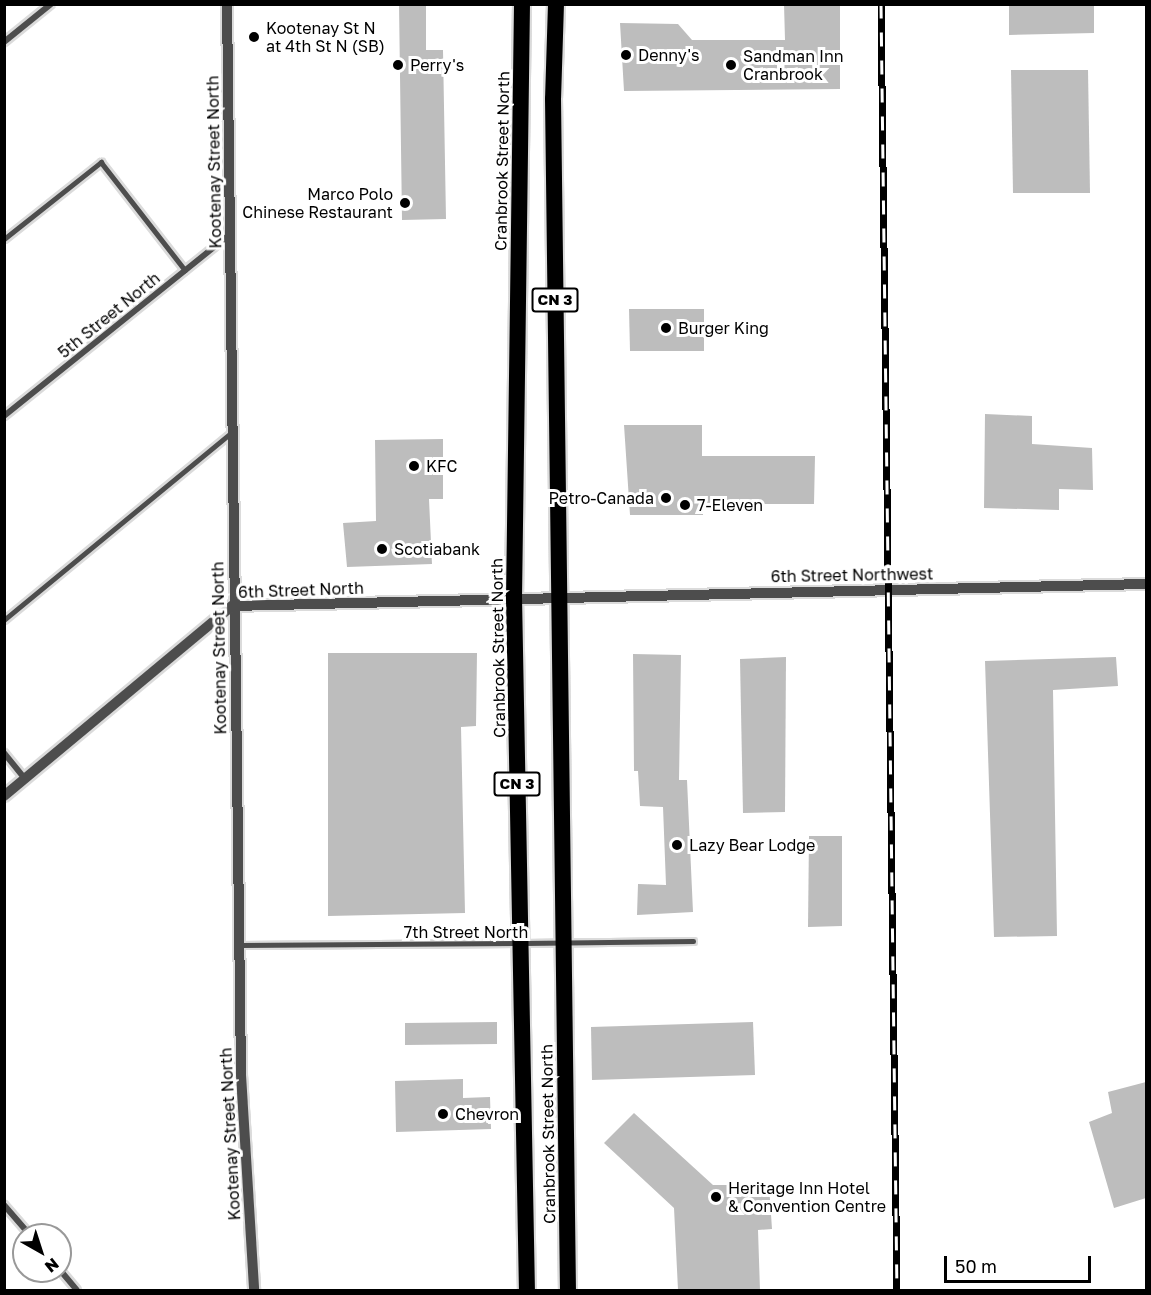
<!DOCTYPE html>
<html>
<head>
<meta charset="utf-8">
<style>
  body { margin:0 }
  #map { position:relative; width:1151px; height:1295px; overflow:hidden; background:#fff; font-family:"Golos Text",sans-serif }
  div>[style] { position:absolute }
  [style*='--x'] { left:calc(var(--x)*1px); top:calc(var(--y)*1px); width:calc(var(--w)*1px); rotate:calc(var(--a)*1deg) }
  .building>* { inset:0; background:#bdbdbd }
  .roads { filter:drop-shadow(2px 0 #dbdbdb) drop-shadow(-2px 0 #dbdbdb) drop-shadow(0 2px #dbdbdb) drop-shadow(0 -2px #dbdbdb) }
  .service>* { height:4.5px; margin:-2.25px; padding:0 2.25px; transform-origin:2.25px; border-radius:2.25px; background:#4d4d4d }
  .minor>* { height:6px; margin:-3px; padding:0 3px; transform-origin:3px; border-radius:3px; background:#4d4d4d }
  .tertiary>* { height:10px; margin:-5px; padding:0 5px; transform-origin:5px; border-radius:5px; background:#4d4d4d }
  .trunk>* { height:16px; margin:-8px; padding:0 8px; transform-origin:8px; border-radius:8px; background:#000 }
  .rail>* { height:7px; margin-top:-3.5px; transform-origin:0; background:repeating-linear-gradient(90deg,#fff 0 14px,#000 0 28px); box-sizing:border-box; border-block:2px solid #000 }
  .dots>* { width:16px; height:16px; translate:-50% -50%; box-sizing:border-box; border:3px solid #fff; border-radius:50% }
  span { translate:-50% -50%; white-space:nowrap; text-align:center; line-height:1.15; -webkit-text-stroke:6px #fff; paint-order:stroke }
  .shield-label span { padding:2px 4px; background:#fff; border:2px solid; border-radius:4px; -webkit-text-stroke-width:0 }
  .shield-label { font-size:15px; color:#000; font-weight:700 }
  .poi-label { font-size:16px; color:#000 }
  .left { translate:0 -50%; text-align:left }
  .right { translate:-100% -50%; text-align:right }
  .street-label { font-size:16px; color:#000 }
  .frame { position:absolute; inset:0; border:6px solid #000; pointer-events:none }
  .north { position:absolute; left:12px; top:1223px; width:60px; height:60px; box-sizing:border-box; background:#fff; border:2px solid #999; border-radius:50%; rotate:141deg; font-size:16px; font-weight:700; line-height:24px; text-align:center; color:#000 }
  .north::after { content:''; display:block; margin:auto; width:21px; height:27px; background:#000; clip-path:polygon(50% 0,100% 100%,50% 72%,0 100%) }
  .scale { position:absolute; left:944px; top:1256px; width:147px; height:27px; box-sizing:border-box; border:3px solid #000; border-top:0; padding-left:8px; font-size:18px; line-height:21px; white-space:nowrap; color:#000; -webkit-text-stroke:4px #fff; paint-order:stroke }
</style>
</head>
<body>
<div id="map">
  <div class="building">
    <div style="clip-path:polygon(399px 4px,426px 4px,426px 50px,443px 50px,446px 219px,402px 220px)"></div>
    <div style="clip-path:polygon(784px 4px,840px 4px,840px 89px,624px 91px,620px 23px,678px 24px,692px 40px,785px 40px)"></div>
    <div style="clip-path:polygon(1009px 4px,1094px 4px,1094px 33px,1009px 35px)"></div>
    <div style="clip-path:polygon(1011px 70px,1088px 70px,1090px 193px,1013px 193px)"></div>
    <div style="clip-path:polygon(629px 309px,704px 309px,704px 351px,630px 351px)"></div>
    <div style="clip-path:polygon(985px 414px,1032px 416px,1032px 444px,1092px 448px,1093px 490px,1059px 489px,1059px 510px,984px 508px)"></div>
    <div style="clip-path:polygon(624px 425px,702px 425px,702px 456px,815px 456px,814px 504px,703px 504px,703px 515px,630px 515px)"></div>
    <div style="clip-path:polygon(443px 439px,443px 499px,429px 499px,432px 564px,347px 567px,343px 523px,376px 521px,375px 440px)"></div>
    <div style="clip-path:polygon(328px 653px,477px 653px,476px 726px,461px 727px,465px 913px,328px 916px)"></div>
    <div style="clip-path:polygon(633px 654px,681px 655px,679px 780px,687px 780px,693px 912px,637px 915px,638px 884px,666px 885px,663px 807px,640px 806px,638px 771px,634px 771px)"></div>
    <div style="clip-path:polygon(786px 657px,785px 812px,743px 813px,740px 659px)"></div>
    <div style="clip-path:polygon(1116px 657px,1118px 686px,1053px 690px,1057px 936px,994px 937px,985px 661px)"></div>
    <div style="clip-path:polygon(809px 836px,842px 836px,842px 926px,808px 927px)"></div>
    <div style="clip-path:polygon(497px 1022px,497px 1044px,405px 1045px,405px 1023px)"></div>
    <div style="clip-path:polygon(753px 1022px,755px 1075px,592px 1080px,591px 1027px)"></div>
    <div style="clip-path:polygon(463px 1079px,463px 1098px,490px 1097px,491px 1129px,396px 1132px,395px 1081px)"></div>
    <div style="clip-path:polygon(1146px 1082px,1146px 1198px,1114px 1208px,1089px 1122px,1112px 1113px,1108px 1092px)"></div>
    <div style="clip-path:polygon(634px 1113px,713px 1185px,769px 1185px,772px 1229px,758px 1230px,760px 1290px,678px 1290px,674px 1208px,604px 1143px)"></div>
  </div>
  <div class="roads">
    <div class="service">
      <div style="--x:4;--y:239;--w:124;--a:-38.4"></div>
      <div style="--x:101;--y:162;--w:137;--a:52.1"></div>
      <div style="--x:4;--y:620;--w:294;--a:-39.5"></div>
      <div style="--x:525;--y:943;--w:168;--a:-0.7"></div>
      <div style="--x:240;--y:945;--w:276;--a:-0.4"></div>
    </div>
    <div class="minor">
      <div style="--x:4;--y:42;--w:60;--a:-39"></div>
      <div style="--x:4;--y:416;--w:290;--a:-38.8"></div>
      <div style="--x:4;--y:753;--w:33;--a:51"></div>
      <div style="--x:4;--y:1205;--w:40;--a:49"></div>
      <div style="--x:60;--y:1270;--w:26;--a:50"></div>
    </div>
    <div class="tertiary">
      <div style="--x:227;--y:4;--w:1071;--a:89.25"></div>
      <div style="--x:241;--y:1075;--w:215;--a:86.5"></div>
      <div style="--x:4;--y:796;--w:297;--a:-39.8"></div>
      <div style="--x:232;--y:606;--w:914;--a:-1.38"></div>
    </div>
    <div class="trunk">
      <div style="--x:522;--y:4;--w:593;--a:90.77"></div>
      <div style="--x:514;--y:597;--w:693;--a:88.93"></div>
      <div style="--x:556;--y:4;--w:95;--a:91.8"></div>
      <div style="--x:553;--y:99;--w:1191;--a:89.28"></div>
    </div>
  </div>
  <div class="rail">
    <div style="--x:881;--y:4;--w:1286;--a:89.29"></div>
  </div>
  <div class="dots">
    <div style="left:254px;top:37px;background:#000"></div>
    <div style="left:626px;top:55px;background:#000"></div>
    <div style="left:398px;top:65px;background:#000"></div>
    <div style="left:731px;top:65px;background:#000"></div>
    <div style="left:405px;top:203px;background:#000"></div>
    <div style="left:666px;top:328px;background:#000"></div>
    <div style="left:414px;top:466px;background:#000"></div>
    <div style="left:666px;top:498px;background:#000"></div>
    <div style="left:685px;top:505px;background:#000"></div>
    <div style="left:382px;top:549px;background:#000"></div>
    <div style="left:677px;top:845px;background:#000"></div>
    <div style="left:443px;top:1114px;background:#000"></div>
    <div style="left:716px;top:1197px;background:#000"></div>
  </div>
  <div class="shield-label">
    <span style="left:555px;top:300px">CN 3</span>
    <span style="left:517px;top:784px">CN 3</span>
  </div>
  <div class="poi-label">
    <span class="left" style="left:266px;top:37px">Kootenay St N<br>at 4th St N (SB)</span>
    <span class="left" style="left:638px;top:55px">Denny's</span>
    <span class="left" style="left:743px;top:65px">Sandman Inn<br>Cranbrook</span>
    <span class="left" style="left:410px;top:65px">Perry's</span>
    <span class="right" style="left:393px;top:203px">Marco Polo<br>Chinese Restaurant</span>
    <span class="left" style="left:678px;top:328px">Burger King</span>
    <span class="left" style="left:426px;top:466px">KFC</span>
    <span class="right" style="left:654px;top:498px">Petro-Canada</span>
    <span class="left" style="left:697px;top:505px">7-Eleven</span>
    <span class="left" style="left:394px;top:549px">Scotiabank</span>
    <span class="left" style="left:689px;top:845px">Lazy Bear Lodge</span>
    <span class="left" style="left:455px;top:1114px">Chevron</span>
    <span class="left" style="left:728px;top:1197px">Heritage Inn Hotel<br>&amp; Convention Centre</span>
  </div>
  <div class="street-label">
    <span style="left:502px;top:161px;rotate:-89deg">Cranbrook Street North</span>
    <span style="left:214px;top:162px;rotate:-91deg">Kootenay Street North</span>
    <span style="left:109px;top:315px;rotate:-39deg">5th Street North</span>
    <span style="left:852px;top:575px;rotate:-1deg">6th Street Northwest</span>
    <span style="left:301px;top:590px;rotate:-2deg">6th Street North</span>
    <span style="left:219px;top:648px;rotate:-91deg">Kootenay Street North</span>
    <span style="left:498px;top:648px;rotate:-91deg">Cranbrook Street North</span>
    <span style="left:466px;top:932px">7th Street North</span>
    <span style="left:230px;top:1134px;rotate:-93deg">Kootenay Street North</span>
    <span style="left:548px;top:1134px;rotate:-91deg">Cranbrook Street North</span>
  </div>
  <div class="frame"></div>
  <div class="north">N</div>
  <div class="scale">50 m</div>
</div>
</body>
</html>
